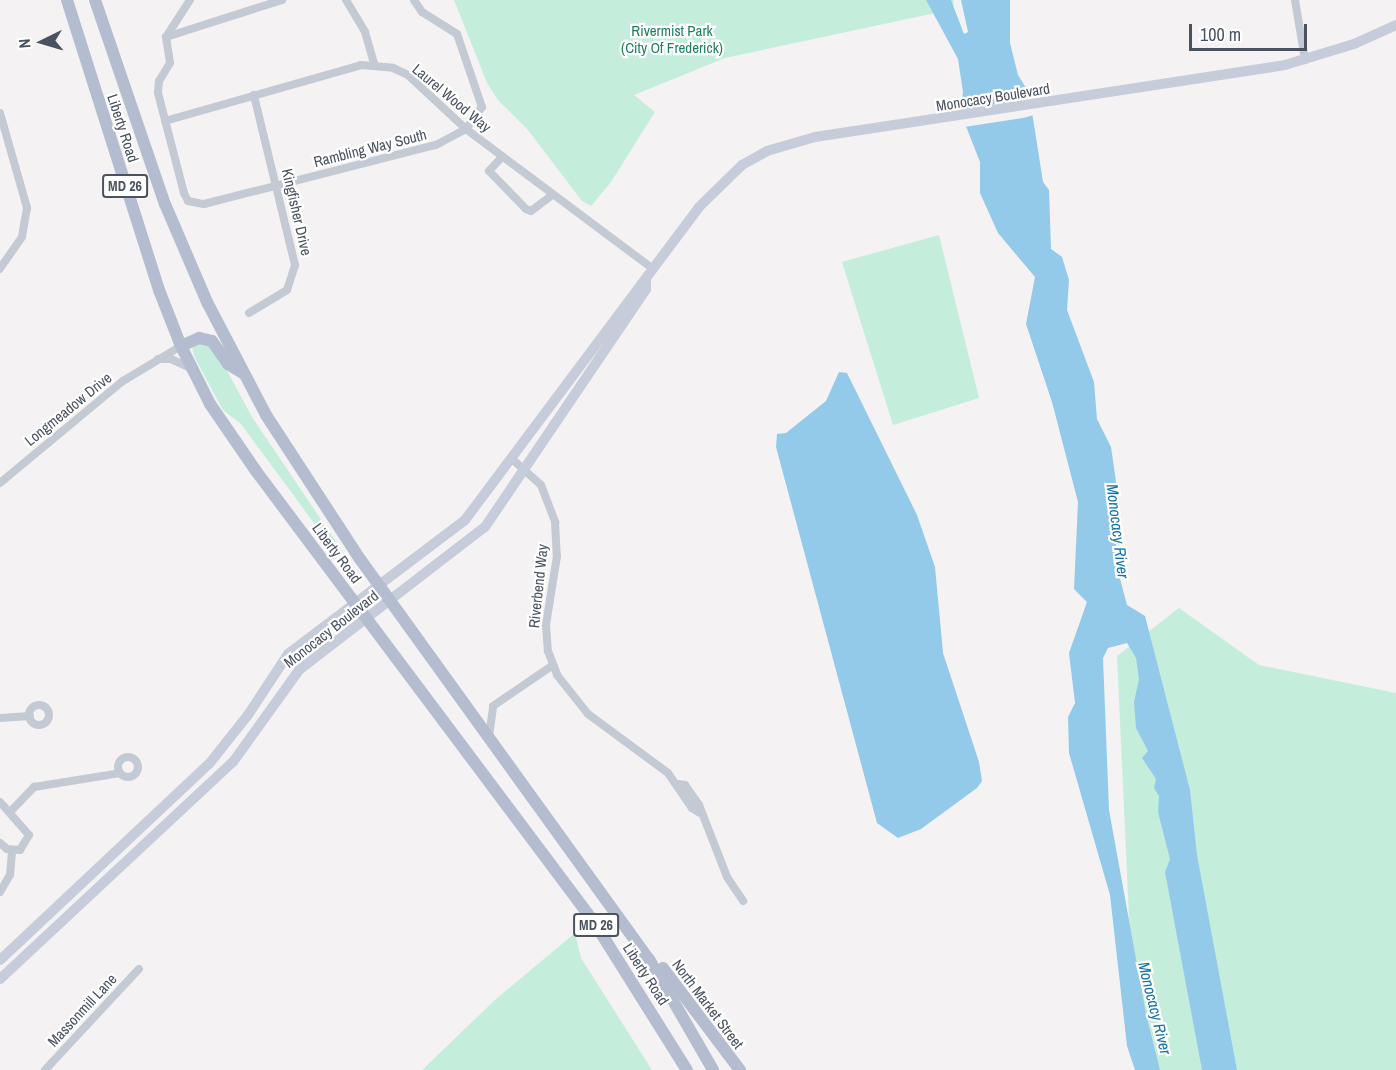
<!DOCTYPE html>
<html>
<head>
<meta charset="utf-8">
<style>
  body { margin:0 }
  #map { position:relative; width:1396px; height:1070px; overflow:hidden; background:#f4f2f2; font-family:"Archivo Narrow",sans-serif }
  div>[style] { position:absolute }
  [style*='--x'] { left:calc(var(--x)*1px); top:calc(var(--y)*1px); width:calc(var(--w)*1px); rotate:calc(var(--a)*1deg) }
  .green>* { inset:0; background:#c4eedb }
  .water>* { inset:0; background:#93cae9 }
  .pier>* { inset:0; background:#f4f2f2 }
  .street>* { height:8px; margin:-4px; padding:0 4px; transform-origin:4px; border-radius:4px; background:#c4cad3 }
  .street>.ring { margin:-4px; padding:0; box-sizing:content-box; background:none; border:8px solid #c4cad3; border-radius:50% }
  .secondary>* { height:10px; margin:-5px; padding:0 5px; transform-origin:5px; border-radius:5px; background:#c6ccd9 }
  .primary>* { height:12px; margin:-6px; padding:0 6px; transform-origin:6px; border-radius:6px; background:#b3bdcf }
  span { translate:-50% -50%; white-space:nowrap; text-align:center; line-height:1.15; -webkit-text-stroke:4.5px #fff; paint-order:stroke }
  .shield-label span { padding:2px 4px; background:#fff; border:2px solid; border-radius:4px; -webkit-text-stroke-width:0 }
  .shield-label { font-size:14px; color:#4a525f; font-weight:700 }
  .park-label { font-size:15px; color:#1c7f5d }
  .street-label { font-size:15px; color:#4a525f }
  .water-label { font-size:16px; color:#1373a9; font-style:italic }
  .north { position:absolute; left:12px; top:12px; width:60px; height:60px; -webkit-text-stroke:4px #fff; paint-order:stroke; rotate:265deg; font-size:16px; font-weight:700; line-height:24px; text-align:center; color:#4a525f }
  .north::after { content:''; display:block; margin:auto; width:21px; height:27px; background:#4a525f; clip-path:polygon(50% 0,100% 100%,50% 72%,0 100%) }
  .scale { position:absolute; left:1189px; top:24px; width:118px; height:27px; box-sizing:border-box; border:3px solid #4a525f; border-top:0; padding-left:8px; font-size:18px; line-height:21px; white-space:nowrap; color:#4a525f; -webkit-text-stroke:4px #fff; paint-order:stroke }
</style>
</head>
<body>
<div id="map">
  <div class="green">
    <div style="clip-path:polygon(454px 0,954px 0,953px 8px,940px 12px,725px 58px,634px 95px,655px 112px,611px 182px,591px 206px,582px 201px,528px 130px,498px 100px,487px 83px)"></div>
    <div style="clip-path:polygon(939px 235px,979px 398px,893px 425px,842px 262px)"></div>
    <div style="clip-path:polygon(197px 344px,209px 344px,218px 354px,252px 417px,357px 573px,353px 576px,241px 424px,223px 410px,195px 358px,192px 348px)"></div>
    <div style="clip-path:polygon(1179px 608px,1259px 665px,1396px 693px,1396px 1070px,1136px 1070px,1117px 656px)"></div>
    <div style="clip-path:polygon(575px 933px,581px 958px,652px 1070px,422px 1070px,496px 999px)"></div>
  </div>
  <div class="water">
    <div style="clip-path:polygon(926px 0,951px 0,964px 34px,968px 32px,961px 0,1010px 0,1010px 43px,1018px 75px,1029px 93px,1043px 182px,1049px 190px,1051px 249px,1062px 257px,1069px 280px,1067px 310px,1094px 382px,1097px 419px,1111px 447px,1119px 503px,1115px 560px,1127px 605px,1145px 616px,1190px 790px,1197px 855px,1237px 1070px,1202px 1070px,1165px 872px,1170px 859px,1158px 812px,1159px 796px,1154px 788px,1156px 779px,1142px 758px,1148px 751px,1136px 728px,1134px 702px,1139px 679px,1136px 658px,1127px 643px,1108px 648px,1103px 658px,1109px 810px,1146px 1014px,1160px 1070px,1135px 1070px,1127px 1046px,1110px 895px,1069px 753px,1068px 717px,1075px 703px,1069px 653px,1087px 602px,1074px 589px,1078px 502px,1052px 402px,1026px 324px,1035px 277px,998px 233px,980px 193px,980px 162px,960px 111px,963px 92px,958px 59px)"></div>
    <div style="clip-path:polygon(839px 372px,847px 373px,917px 515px,935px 567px,943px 653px,979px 762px,982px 781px,977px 788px,921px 829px,898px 838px,877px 823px,776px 447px,777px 434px,786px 433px,826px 401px)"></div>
  </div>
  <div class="pier">
    <div style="clip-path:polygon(1032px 97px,1034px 115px,1023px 118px,964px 127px,957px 112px)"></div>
  </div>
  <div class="street">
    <div style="--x:346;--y:0;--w:37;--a:59"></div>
    <div style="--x:365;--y:32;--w:33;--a:74"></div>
    <div style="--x:1295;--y:0;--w:61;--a:80.5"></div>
    <div style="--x:166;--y:37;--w:26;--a:81"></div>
    <div style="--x:170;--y:63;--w:21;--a:121"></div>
    <div style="--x:159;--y:81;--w:12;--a:95"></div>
    <div style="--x:158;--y:93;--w:103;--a:75.4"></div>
    <div style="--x:184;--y:193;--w:9;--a:63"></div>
    <div style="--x:188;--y:201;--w:16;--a:11"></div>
    <div style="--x:204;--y:204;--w:239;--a:-14.3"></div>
    <div style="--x:436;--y:145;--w:34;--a:-28"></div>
    <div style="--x:466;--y:129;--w:27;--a:-54"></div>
    <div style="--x:482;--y:107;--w:77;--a:-108.9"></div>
    <div style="--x:457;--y:34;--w:41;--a:-147.8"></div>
    <div style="--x:422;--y:12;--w:14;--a:-124"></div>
    <div style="--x:166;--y:37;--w:122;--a:-17.7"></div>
    <div style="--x:166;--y:37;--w:44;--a:-57"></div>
    <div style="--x:0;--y:113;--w:99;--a:74.1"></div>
    <div style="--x:27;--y:208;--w:29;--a:100"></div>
    <div style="--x:22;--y:237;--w:39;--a:125"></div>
    <div style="--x:165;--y:121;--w:204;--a:-15.9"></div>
    <div style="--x:361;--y:65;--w:32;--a:5"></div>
    <div style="--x:393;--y:68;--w:17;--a:25"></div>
    <div style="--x:408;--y:75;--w:79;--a:43"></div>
    <div style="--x:466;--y:129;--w:234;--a:36.8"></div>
    <div style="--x:502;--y:157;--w:19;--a:133"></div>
    <div style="--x:489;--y:171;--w:53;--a:45.8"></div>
    <div style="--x:526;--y:209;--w:5;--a:22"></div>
    <div style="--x:531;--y:211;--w:26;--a:-37"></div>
    <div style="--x:249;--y:313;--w:44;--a:-31.2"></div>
    <div style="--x:287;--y:290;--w:26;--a:-72"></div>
    <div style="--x:295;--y:265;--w:175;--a:-103.6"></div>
    <div style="--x:158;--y:359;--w:13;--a:0"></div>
    <div style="--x:171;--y:359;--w:23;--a:25"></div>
    <div style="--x:512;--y:459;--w:39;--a:42"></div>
    <div style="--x:541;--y:485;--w:40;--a:69"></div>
    <div style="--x:555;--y:522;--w:34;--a:87"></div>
    <div style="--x:557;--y:556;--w:70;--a:99.1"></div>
    <div style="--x:546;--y:625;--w:26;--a:86"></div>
    <div style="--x:548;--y:651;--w:26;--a:69"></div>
    <div style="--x:557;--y:675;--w:50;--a:51.5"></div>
    <div style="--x:588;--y:714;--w:99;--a:36.4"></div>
    <div style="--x:668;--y:773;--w:42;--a:55.6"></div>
    <div style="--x:692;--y:808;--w:9;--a:32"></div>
    <div style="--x:0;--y:483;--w:160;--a:-39.7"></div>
    <div style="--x:123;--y:381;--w:68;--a:-31.1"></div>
    <div class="ring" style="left:29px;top:705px;width:12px;height:12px"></div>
    <div style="--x:0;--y:718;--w:30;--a:-4"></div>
    <div style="--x:489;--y:736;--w:30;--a:-82"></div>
    <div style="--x:493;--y:706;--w:73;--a:-34.3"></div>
    <div class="ring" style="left:118px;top:757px;width:12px;height:12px"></div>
    <div style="--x:678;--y:784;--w:7;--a:8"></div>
    <div style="--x:685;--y:785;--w:24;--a:55"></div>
    <div style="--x:699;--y:805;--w:77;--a:68.7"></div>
    <div style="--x:727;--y:877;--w:29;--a:56"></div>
    <div style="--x:0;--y:802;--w:44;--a:48.7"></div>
    <div style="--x:29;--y:835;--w:17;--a:121"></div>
    <div style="--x:20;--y:850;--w:13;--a:-176"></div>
    <div style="--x:7;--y:849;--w:9;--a:-139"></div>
    <div style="--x:10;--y:812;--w:35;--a:-46"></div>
    <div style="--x:34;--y:787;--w:87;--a:-9.2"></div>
    <div style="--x:0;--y:892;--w:20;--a:-60"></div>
    <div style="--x:10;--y:875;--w:25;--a:-85"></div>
    <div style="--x:45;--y:1070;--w:138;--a:-47.1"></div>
  </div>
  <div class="secondary">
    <div style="--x:0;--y:960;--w:287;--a:-43.2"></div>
    <div style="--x:209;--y:764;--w:63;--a:-51.5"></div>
    <div style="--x:248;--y:715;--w:73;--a:-56.7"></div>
    <div style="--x:288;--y:654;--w:222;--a:-37.1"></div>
    <div style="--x:465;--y:520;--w:391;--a:-53.2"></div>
    <div style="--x:699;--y:207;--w:60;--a:-44.3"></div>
    <div style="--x:742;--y:165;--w:29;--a:-29"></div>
    <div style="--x:767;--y:151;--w:50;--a:-16.3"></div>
    <div style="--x:815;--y:137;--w:475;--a:-8.7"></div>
    <div style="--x:1285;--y:65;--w:72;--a:-16.9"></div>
    <div style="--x:1354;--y:44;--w:46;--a:-24.3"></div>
    <div style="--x:0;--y:979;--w:318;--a:-43"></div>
    <div style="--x:233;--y:762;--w:113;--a:-54.3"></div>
    <div style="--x:299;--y:670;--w:235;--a:-37.6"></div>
    <div style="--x:485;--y:527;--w:287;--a:-55.9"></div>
    <div style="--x:646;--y:289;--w:9;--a:-90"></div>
  </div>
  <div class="primary">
    <div style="--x:67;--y:0;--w:304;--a:72.4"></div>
    <div style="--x:159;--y:290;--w:60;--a:68.6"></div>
    <div style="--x:181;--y:346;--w:65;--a:63.4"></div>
    <div style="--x:210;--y:404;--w:81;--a:55.5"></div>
    <div style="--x:256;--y:471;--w:564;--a:53.15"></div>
    <div style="--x:594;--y:922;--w:175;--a:57.9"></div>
    <div style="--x:95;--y:0;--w:216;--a:71.1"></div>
    <div style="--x:165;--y:204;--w:107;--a:66.8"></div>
    <div style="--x:207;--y:302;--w:127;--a:62.4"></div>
    <div style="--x:266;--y:415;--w:172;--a:56.9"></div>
    <div style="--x:360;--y:559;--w:493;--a:54.2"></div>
    <div style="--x:649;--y:959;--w:128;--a:60"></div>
    <div style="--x:181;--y:346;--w:20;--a:-24"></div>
    <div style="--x:199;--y:338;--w:13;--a:13"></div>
    <div style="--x:212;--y:341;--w:28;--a:55"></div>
    <div style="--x:228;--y:364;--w:17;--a:31"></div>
    <div style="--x:663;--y:968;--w:128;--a:53"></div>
  </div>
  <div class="shield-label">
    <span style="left:125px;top:186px">MD 26</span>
    <span style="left:596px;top:925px">MD 26</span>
  </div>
  <div class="park-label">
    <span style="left:672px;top:39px">Rivermist Park<br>(City Of Frederick)</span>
  </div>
  <div class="street-label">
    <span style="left:993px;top:97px;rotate:-9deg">Monocacy Boulevard</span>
    <span style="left:452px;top:98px;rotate:40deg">Laurel Wood Way</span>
    <span style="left:123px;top:128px;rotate:72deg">Liberty Road</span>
    <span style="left:370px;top:148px;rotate:-14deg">Rambling Way South</span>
    <span style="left:297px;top:212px;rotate:77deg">Kingfisher Drive</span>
    <span style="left:68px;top:409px;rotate:-39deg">Longmeadow Drive</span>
    <span style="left:337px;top:553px;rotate:53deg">Liberty Road</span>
    <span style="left:538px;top:586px;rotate:-84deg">Riverbend Way</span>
    <span style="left:331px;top:629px;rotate:-38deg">Monocacy Boulevard</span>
    <span style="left:646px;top:974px;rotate:57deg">Liberty Road</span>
    <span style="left:708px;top:1004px;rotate:53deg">North Market Street</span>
    <span style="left:82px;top:1010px;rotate:-47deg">Massonmill Lane</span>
  </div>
  <div class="water-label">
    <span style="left:1118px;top:531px;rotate:83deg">Monocacy River</span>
    <span style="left:1155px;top:1008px;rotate:76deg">Monocacy River</span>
  </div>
  <div class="north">N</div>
  <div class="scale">100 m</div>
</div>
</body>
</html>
